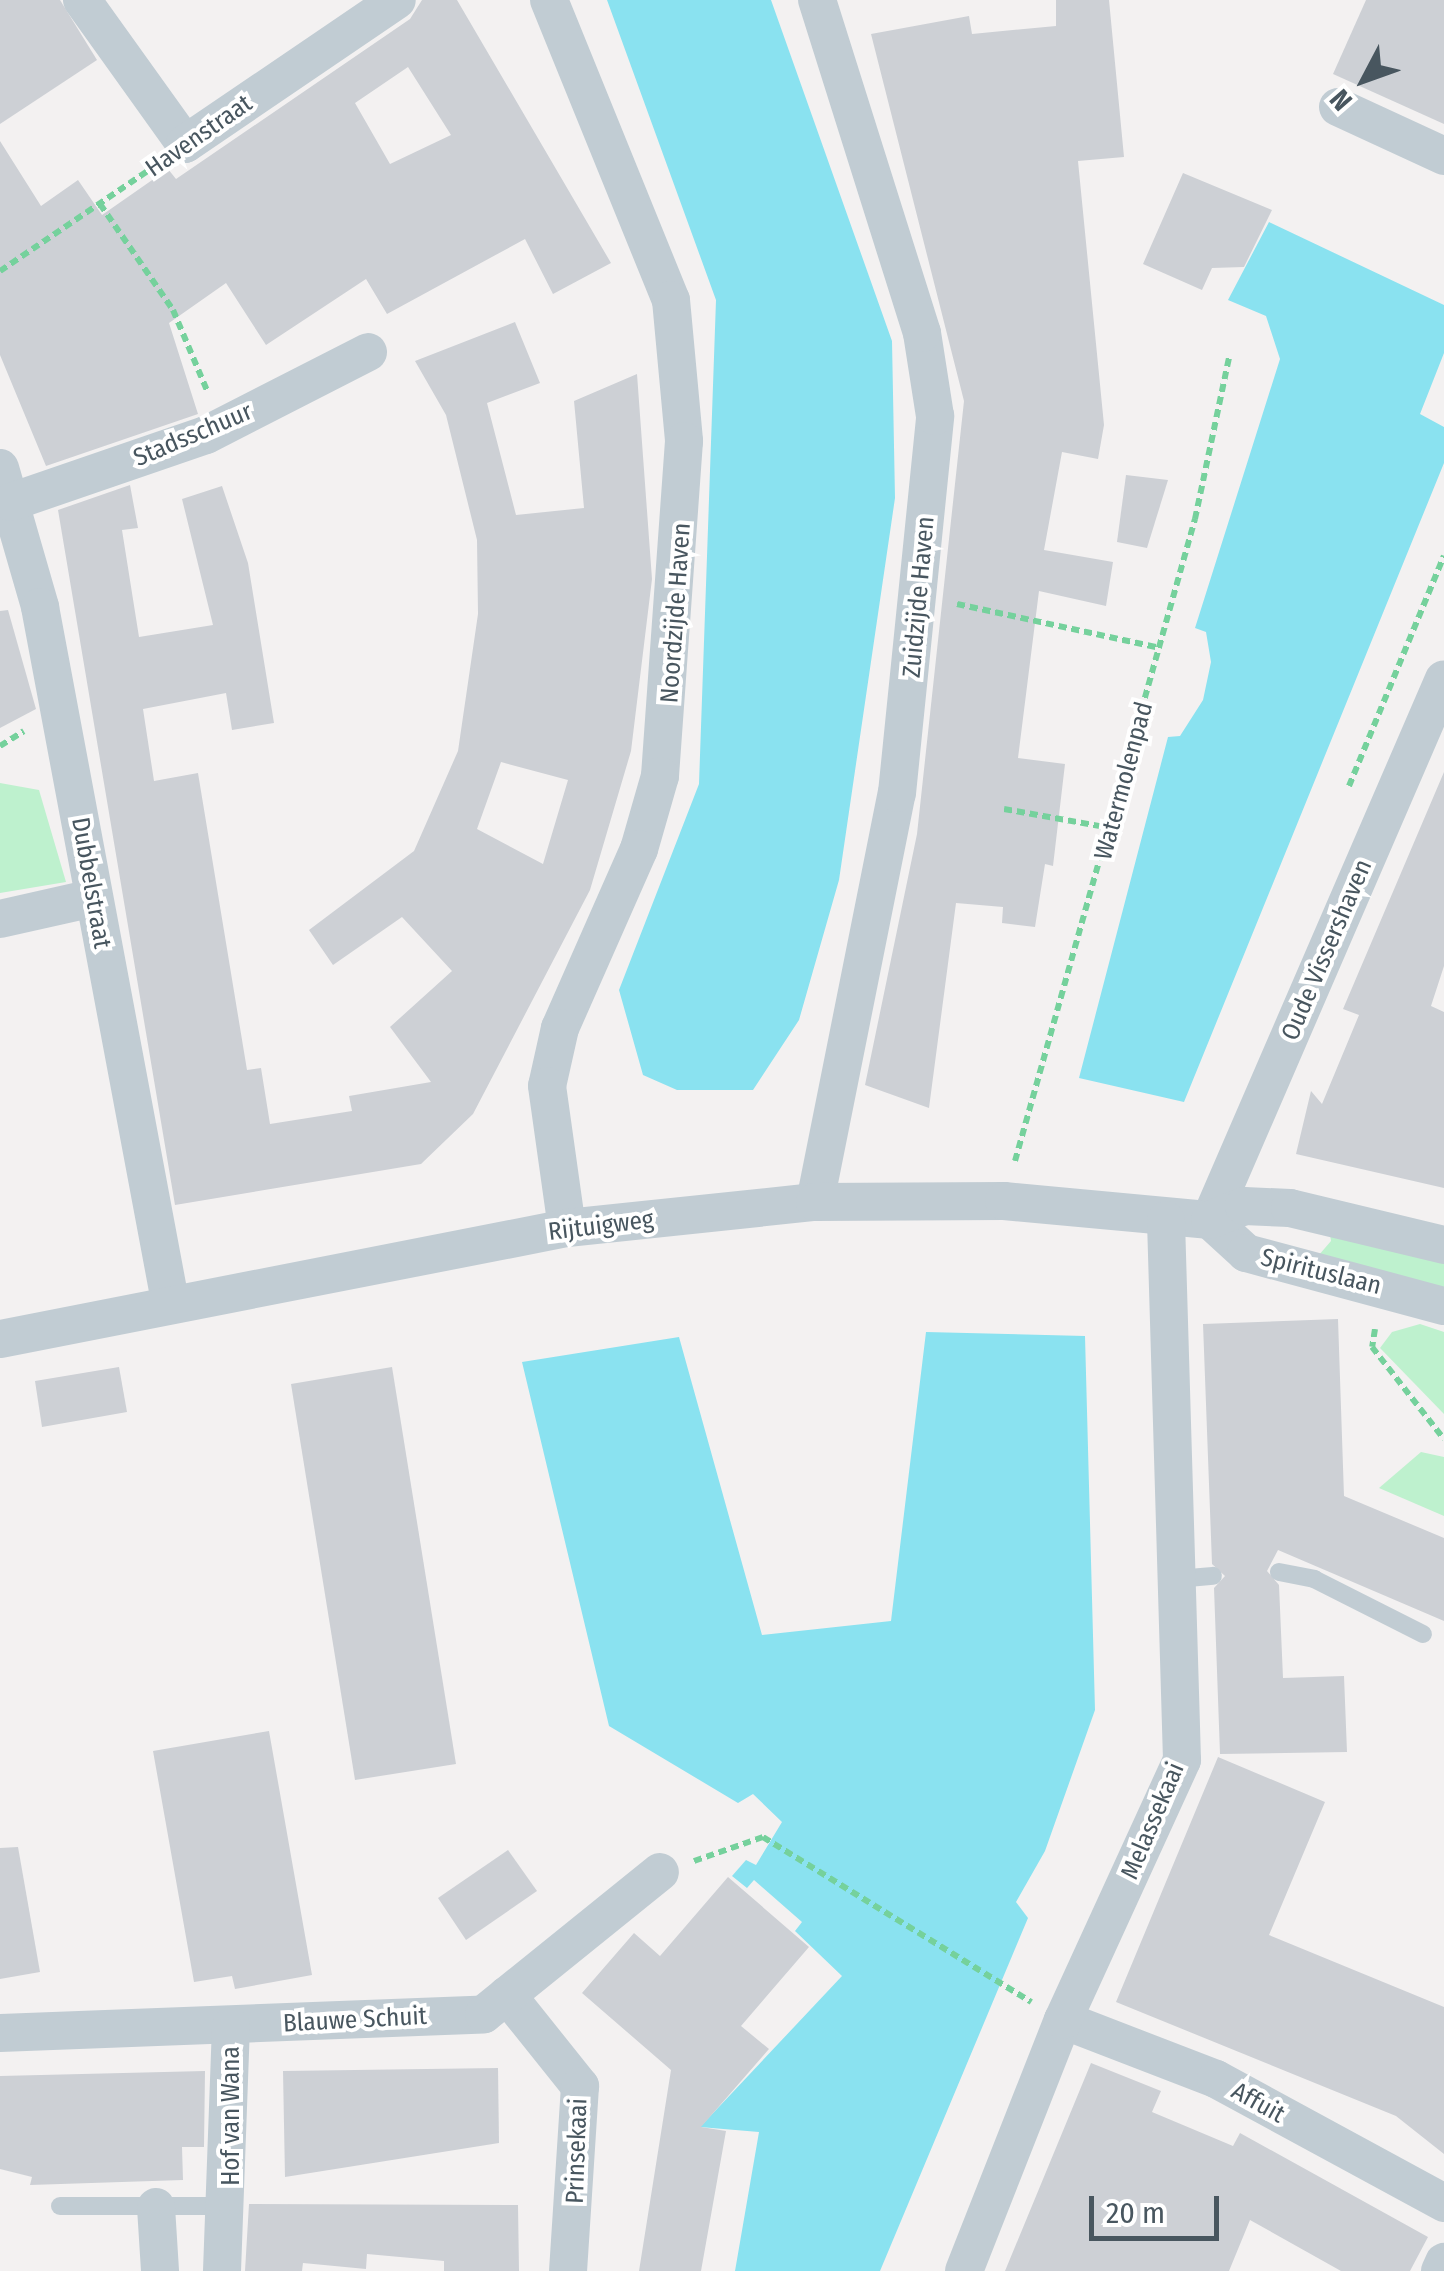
<!DOCTYPE html>
<html>
<head>
<meta charset="utf-8">
<style>
  body { margin:0 }
  #map { position:relative; width:1444px; height:2271px; overflow:hidden; background:#f3f1f1; font-family:"Fira Sans Condensed",sans-serif }
  div>[style] { position:absolute }
  [style*='--x'] { left:calc(var(--x)*1px); top:calc(var(--y)*1px); width:calc(var(--w)*1px); rotate:calc(var(--a)*1deg) }
  .green>* { inset:0; background:#bef1ce }
  .water>* { inset:0; background:#8ae2f0 }
  .building>* { inset:0; background:#cdd0d5 }
  .path>* { height:6px; margin-top:-3px; transform-origin:0; background:repeating-linear-gradient(90deg,#75d19c 0 8px,transparent 0 13px) }
  .lane>* { height:18px; margin:-9px; padding:0 9px; transform-origin:9px; border-radius:9px; background:#c1ccd3 }
  .street>* { height:38px; margin:-19px; padding:0 19px; transform-origin:19px; border-radius:19px; background:#c1ccd3 }
  span { translate:-50% -50%; white-space:nowrap; text-align:center; line-height:1.15; -webkit-text-stroke:8px #fff; paint-order:stroke }
  .street-label { font-size:25px; color:#48565f }
  .north { position:absolute; left:1314px; top:30px; width:100px; height:100px; -webkit-text-stroke:8px #fff; paint-order:stroke; rotate:229deg; font-size:28px; font-weight:700; line-height:40px; text-align:center; color:#48565f }
  .north::after { content:''; display:block; margin:auto; width:35px; height:45px; background:#48565f; clip-path:polygon(50% 0,100% 100%,50% 72%,0 100%) }
  .scale { position:absolute; left:1089px; top:2196px; width:130px; height:45px; box-sizing:border-box; border:5px solid #48565f; border-top:0; padding-left:12px; font-size:30px; line-height:35px; white-space:nowrap; color:#48565f; -webkit-text-stroke:8px #fff; paint-order:stroke }
</style>
</head>
<body>
<div id="map">
  <div class="green">
    <div style="clip-path:polygon(0 783px,39px 790px,66px 882px,0 893px)"></div>
    <div style="clip-path:polygon(1329px 1228px,1444px 1257px,1444px 1293px,1312px 1263px,1331px 1241px)"></div>
    <div style="clip-path:polygon(1420px 1324px,1444px 1332px,1444px 1414px,1380px 1348px,1392px 1332px)"></div>
    <div style="clip-path:polygon(1421px 1452px,1444px 1457px,1444px 1516px,1379px 1488px)"></div>
  </div>
  <div class="water">
    <div style="clip-path:polygon(607px 0,771px 0,892px 341px,895px 498px,839px 880px,799px 1020px,753px 1090px,677px 1090px,643px 1075px,619px 990px,699px 784px,716px 300px)"></div>
    <div style="clip-path:polygon(1269px 222px,1444px 305px,1444px 353px,1420px 414px,1444px 427px,1444px 463px,1184px 1102px,1079px 1078px,1168px 737px,1180px 736px,1203px 700px,1211px 662px,1206px 632px,1195px 628px,1280px 359px,1266px 316px,1228px 300px)"></div>
    <div style="clip-path:polygon(926px 1332px,1085px 1336px,1095px 1710px,1045px 1851px,1016px 1902px,1028px 1918px,880px 2271px,735px 2271px,759px 2132px,700px 2127px,842px 1976px,795px 1931px,802px 1922px,754px 1880px,747px 1888px,732px 1876px,746px 1860px,756px 1865px,782px 1822px,753px 1794px,738px 1803px,609px 1726px,522px 1362px,679px 1337px,762px 1635px,891px 1621px)"></div>
  </div>
  <div class="building">
    <div style="clip-path:polygon(0 0,60px 0,97px 60px,0 124px)"></div>
    <div style="clip-path:polygon(evenodd,422px 0,457px 0,611px 263px,553px 294px,525px 239px,387px 314px,366px 279px,266px 345px,226px 283px,169px 323px,198px 414px,46px 466px,0 355px,0 141px,41px 206px,78px 180px,102px 215px,168px 169px,176px 179px,410px 19px,422px 0,408px 67px,451px 135px,390px 164px,355px 103px,408px 67px)"></div>
    <div style="clip-path:polygon(1056px 0,1109px 0,1124px 157px,1078px 161px,1104px 425px,1098px 459px,1062px 452px,1044px 550px,1113px 562px,1106px 606px,1039px 591px,1018px 758px,1065px 764px,1053px 866px,1045px 864px,1035px 927px,1002px 923px,1003px 907px,956px 903px,929px 1108px,865px 1085px,917px 834px,964px 401px,871px 34px,969px 16px,972px 34px,1056px 26px)"></div>
    <div style="clip-path:polygon(1366px 0,1444px 0,1444px 124px,1333px 74px)"></div>
    <div style="clip-path:polygon(1183px 173px,1272px 210px,1244px 267px,1212px 268px,1202px 290px,1143px 264px)"></div>
    <div style="clip-path:polygon(evenodd,515px 322px,540px 383px,487px 403px,516px 515px,584px 508px,574px 401px,637px 374px,652px 579px,631px 751px,590px 890px,473px 1114px,421px 1164px,175px 1205px,58px 510px,130px 485px,138px 528px,122px 530px,139px 637px,213px 625px,182px 499px,222px 486px,248px 563px,274px 723px,232px 730px,226px 693px,143px 709px,154px 781px,198px 773px,247px 1070px,261px 1068px,270px 1124px,352px 1111px,349px 1096px,431px 1082px,390px 1027px,452px 971px,402px 917px,333px 965px,309px 930px,414px 851px,458px 751px,478px 614px,477px 540px,446px 415px,415px 361px,515px 322px,501px 762px,568px 780px,543px 864px,477px 829px,501px 762px)"></div>
    <div style="clip-path:polygon(1126px 475px,1168px 480px,1147px 548px,1117px 542px)"></div>
    <div style="clip-path:polygon(8px 610px,36px 709px,0 728px,0 611px)"></div>
    <div style="clip-path:polygon(1444px 772px,1444px 966px,1431px 1006px,1444px 1012px,1444px 1188px,1296px 1154px,1311px 1091px,1322px 1104px,1359px 1015px,1343px 1009px)"></div>
    <div style="clip-path:polygon(1338px 1319px,1344px 1496px,1444px 1538px,1444px 1621px,1278px 1550px,1267px 1571px,1279px 1585px,1283px 1678px,1344px 1676px,1347px 1752px,1220px 1754px,1214px 1588px,1225px 1576px,1212px 1564px,1203px 1324px)"></div>
    <div style="clip-path:polygon(119px 1367px,127px 1412px,42px 1427px,35px 1381px)"></div>
    <div style="clip-path:polygon(392px 1367px,456px 1764px,355px 1780px,291px 1384px)"></div>
    <div style="clip-path:polygon(269px 1731px,312px 1975px,235px 1989px,232px 1976px,194px 1982px,153px 1751px)"></div>
    <div style="clip-path:polygon(1218px 1757px,1325px 1802px,1269px 1935px,1444px 2007px,1444px 2154px,1396px 2116px,1116px 2002px)"></div>
    <div style="clip-path:polygon(18px 1847px,40px 1972px,0 1979px,0 1848px)"></div>
    <div style="clip-path:polygon(508px 1850px,537px 1891px,466px 1940px,438px 1898px)"></div>
    <div style="clip-path:polygon(728px 1877px,809px 1947px,741px 2026px,769px 2049px,701px 2127px,726px 2131px,701px 2271px,639px 2271px,671px 2070px,582px 1993px,634px 1933px,660px 1956px)"></div>
    <div style="clip-path:polygon(1091px 2063px,1161px 2091px,1152px 2112px,1233px 2146px,1240px 2133px,1428px 2237px,1410px 2271px,1341px 2271px,1250px 2220px,1229px 2271px,1005px 2271px)"></div>
    <div style="clip-path:polygon(498px 2068px,499px 2143px,285px 2177px,283px 2071px)"></div>
    <div style="clip-path:polygon(205px 2071px,204px 2147px,182px 2147px,183px 2180px,30px 2185px,32px 2177px,0 2169px,0 2076px)"></div>
    <div style="clip-path:polygon(249px 2204px,518px 2205px,519px 2271px,444px 2271px,444px 2261px,367px 2254px,366px 2269px,303px 2263px,302px 2271px,245px 2271px)"></div>
  </div>
  <div class="path">
    <div style="--x:100;--y:204;--w:129;--a:55.4"></div>
    <div style="--x:173;--y:310;--w:90;--a:67.1"></div>
    <div style="--x:0;--y:271;--w:184;--a:-34.1"></div>
    <div style="--x:957;--y:604;--w:208;--a:12.2"></div>
    <div style="--x:0;--y:746;--w:28;--a:-32"></div>
    <div style="--x:1349;--y:786;--w:249;--a:-67.6"></div>
    <div style="--x:1004;--y:809;--w:109;--a:10.1"></div>
    <div style="--x:1015;--y:1161;--w:667;--a:-74.34"></div>
    <div style="--x:1195;--y:519;--w:166;--a:-78.1"></div>
    <div style="--x:1375;--y:1329;--w:18;--a:99"></div>
    <div style="--x:1372;--y:1347;--w:117;--a:52"></div>
    <div style="--x:694;--y:1861;--w:73;--a:-19.2"></div>
    <div style="--x:763;--y:1837;--w:315;--a:31.6"></div>
  </div>
  <div class="lane">
    <div style="--x:1279;--y:1572;--w:36;--a:11"></div>
    <div style="--x:1314;--y:1579;--w:122;--a:26.8"></div>
    <div style="--x:1177;--y:1579;--w:36;--a:-5"></div>
    <div style="--x:60;--y:2206;--w:170;--a:0"></div>
  </div>
  <div class="street">
    <div style="--x:82;--y:0;--w:177;--a:54.4"></div>
    <div style="--x:185;--y:144;--w:256;--a:-34.2"></div>
    <div style="--x:549;--y:0;--w:324;--a:67.9"></div>
    <div style="--x:671;--y:300;--w:142;--a:84.7"></div>
    <div style="--x:684;--y:441;--w:336;--a:94.1"></div>
    <div style="--x:660;--y:776;--w:76;--a:106"></div>
    <div style="--x:639;--y:849;--w:196;--a:113.8"></div>
    <div style="--x:560;--y:1028;--w:59;--a:102.6"></div>
    <div style="--x:547;--y:1086;--w:143;--a:82"></div>
    <div style="--x:1338;--y:107;--w:117;--a:24.8"></div>
    <div style="--x:0;--y:468;--w:145;--a:73.9"></div>
    <div style="--x:40;--y:607;--w:706;--a:79.39"></div>
    <div style="--x:11;--y:502;--w:206;--a:-19"></div>
    <div style="--x:206;--y:435;--w:182;--a:-27.1"></div>
    <div style="--x:0;--y:919;--w:95;--a:-12.7"></div>
    <div style="--x:815;--y:1202;--w:417;--a:-78.7"></div>
    <div style="--x:897;--y:793;--w:379;--a:-84.2"></div>
    <div style="--x:935;--y:416;--w:84;--a:-98.9"></div>
    <div style="--x:922;--y:333;--w:349;--a:-107.5"></div>
    <div style="--x:1210;--y:1220;--w:589;--a:-66.61"></div>
    <div style="--x:1210;--y:1220;--w:49;--a:42.5"></div>
    <div style="--x:1246;--y:1253;--w:205;--a:15"></div>
    <div style="--x:0;--y:1339;--w:578;--a:-11.08"></div>
    <div style="--x:567;--y:1228;--w:249;--a:-6"></div>
    <div style="--x:815;--y:1202;--w:189;--a:-0.3"></div>
    <div style="--x:1004;--y:1201;--w:207;--a:5.3"></div>
    <div style="--x:1210;--y:1220;--w:37;--a:-22"></div>
    <div style="--x:1244;--y:1206;--w:46;--a:2.5"></div>
    <div style="--x:1290;--y:1208;--w:158;--a:13.5"></div>
    <div style="--x:507;--y:1995;--w:117;--a:51.3"></div>
    <div style="--x:580;--y:2086;--w:185;--a:93.7"></div>
    <div style="--x:1063;--y:2020;--w:164;--a:21.1"></div>
    <div style="--x:1216;--y:2079;--w:260;--a:28.5"></div>
    <div style="--x:0;--y:2033;--w:484;--a:-2.2"></div>
    <div style="--x:484;--y:2014;--w:226;--a:-38.9"></div>
    <div style="--x:156;--y:2207;--w:64;--a:86.4"></div>
    <div style="--x:222;--y:2271;--w:245;--a:-87.9"></div>
    <div style="--x:964;--y:2271;--w:270;--a:-68.5"></div>
    <div style="--x:1063;--y:2020;--w:286;--a:-65.4"></div>
    <div style="--x:1182;--y:1760;--w:540;--a:-91.7"></div>
    <div style="--x:1440;--y:2271;--w:10;--a:-66"></div>
  </div>
  <div class="street-label">
    <span style="left:199px;top:136px;rotate:-35deg">Havenstraat</span>
    <span style="left:193px;top:435px;rotate:-23deg">Stadsschuur</span>
    <span style="left:919px;top:597px;rotate:-85deg">Zuidzijde Haven</span>
    <span style="left:676px;top:613px;rotate:-86deg">Noordzijde Haven</span>
    <span style="left:1124px;top:781px;rotate:-75deg">Watermolenpad</span>
    <span style="left:91px;top:883px;rotate:80deg">Dubbelstraat</span>
    <span style="left:1327px;top:950px;rotate:-67deg">Oude Vissershaven</span>
    <span style="left:601px;top:1226px;rotate:-7deg">Rijtuigweg</span>
    <span style="left:1321px;top:1272px;rotate:14deg">Spirituslaan</span>
    <span style="left:1153px;top:1821px;rotate:-67deg">Melassekaai</span>
    <span style="left:355px;top:2020px;rotate:-3deg">Blauwe Schuit</span>
    <span style="left:1258px;top:2103px;rotate:29deg">Affuit</span>
    <span style="left:231px;top:2116px;rotate:-90deg">Hof van Wana</span>
    <span style="left:577px;top:2151px;rotate:-88deg">Prinsekaai</span>
  </div>
  <div class="north">N</div>
  <div class="scale">20 m</div>
</div>
</body>
</html>
